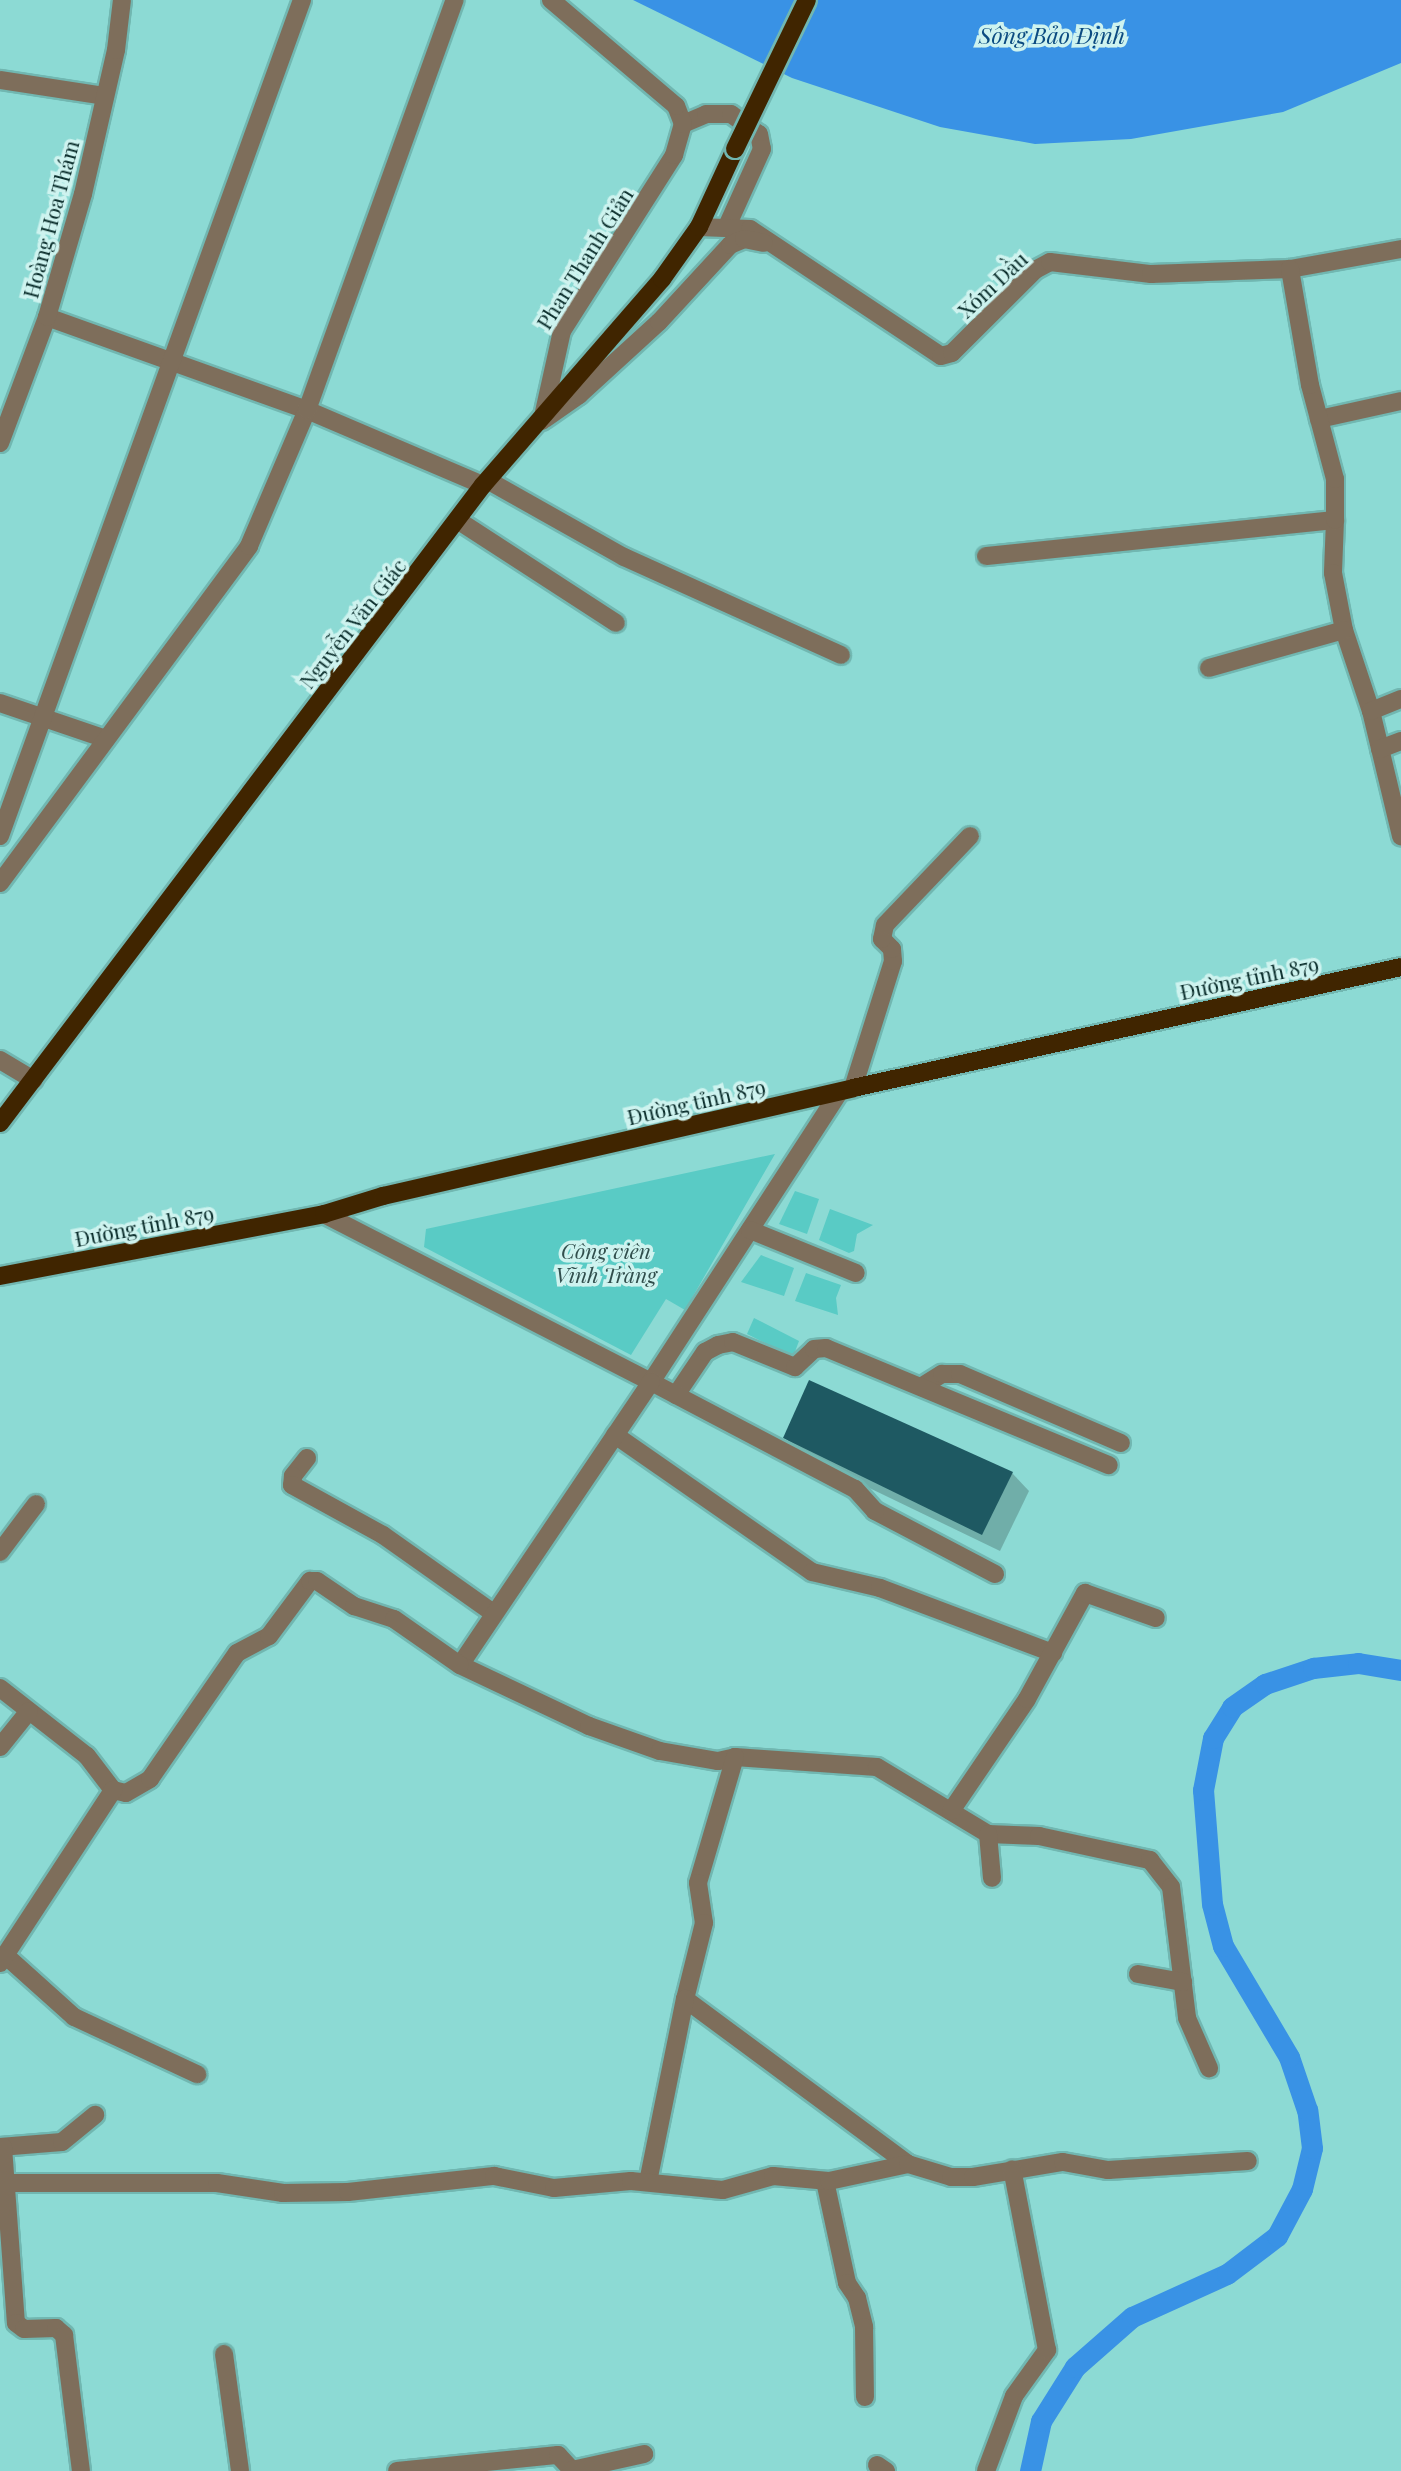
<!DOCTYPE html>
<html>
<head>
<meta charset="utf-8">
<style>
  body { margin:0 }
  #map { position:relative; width:1401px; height:2471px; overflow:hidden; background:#8cdad4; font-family:"Playfair Display",serif }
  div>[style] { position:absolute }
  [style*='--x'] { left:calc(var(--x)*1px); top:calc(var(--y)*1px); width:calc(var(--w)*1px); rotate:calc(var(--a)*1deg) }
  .green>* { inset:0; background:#59cbc5 }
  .water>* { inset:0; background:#3992e5 }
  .shadow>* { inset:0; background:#0003 }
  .canal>* { height:21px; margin:-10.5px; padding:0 10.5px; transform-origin:10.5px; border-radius:10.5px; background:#3992e5 }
  .building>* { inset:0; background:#1e5962 }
  .roads { filter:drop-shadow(2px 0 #71b7b1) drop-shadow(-2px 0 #71b7b1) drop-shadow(0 2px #71b7b1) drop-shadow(0 -2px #71b7b1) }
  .minor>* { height:18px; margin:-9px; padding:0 9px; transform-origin:9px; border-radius:9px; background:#7e6e5b }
  .major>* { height:18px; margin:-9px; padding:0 9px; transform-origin:9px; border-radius:9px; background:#402500 }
  .bridges { filter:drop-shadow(2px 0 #71b7b1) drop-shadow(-2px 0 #71b7b1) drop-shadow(0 2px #71b7b1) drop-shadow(0 -2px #71b7b1) }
  .major-bridge>* { height:18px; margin:-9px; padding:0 9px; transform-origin:9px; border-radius:9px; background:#402500 }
  span { translate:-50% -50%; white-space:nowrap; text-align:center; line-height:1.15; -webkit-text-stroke:7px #cef3ef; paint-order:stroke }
  .street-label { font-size:21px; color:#062927 }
  .park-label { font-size:21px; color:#304e4c; font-style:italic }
  .water-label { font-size:23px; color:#0b4b81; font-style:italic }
</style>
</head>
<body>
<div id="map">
  <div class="green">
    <div style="clip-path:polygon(775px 1154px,685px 1310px,666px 1299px,631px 1355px,424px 1247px,426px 1229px)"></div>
    <div style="clip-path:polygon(795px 1191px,819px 1199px,807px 1234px,779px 1224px)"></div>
    <div style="clip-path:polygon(830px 1209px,873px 1225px,857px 1234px,854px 1251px,849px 1253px,819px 1240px)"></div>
    <div style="clip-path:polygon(761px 1255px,794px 1268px,784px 1296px,741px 1282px)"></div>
    <div style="clip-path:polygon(806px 1273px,841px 1285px,836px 1298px,838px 1315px,795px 1301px)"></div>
    <div style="clip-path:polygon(754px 1318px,799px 1341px,793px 1357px,747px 1334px)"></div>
  </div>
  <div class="water">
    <div style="clip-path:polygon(633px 0,1401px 0,1401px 63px,1283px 112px,1131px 139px,1035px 144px,940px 127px,792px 78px)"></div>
  </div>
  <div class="shadow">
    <div style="clip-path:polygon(785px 1438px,1012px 1473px,1029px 1491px,1000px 1551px,803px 1456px)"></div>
  </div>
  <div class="canal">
    <div style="--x:1030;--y:2471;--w:51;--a:-77.6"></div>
    <div style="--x:1041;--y:2421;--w:64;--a:-57.8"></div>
    <div style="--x:1075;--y:2367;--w:76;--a:-41.3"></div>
    <div style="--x:1132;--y:2317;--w:104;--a:-24.4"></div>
    <div style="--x:1227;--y:2274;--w:63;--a:-37.2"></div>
    <div style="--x:1277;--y:2236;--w:53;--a:-62"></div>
    <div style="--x:1302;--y:2189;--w:42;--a:-76.3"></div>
    <div style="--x:1312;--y:2148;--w:38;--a:-97"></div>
    <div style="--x:1307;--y:2110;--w:56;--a:-108.8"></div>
    <div style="--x:1289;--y:2057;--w:129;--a:-120.7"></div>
    <div style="--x:1223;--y:1946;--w:43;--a:-104.7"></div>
    <div style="--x:1212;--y:1904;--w:114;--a:-94.5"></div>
    <div style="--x:1203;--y:1790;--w:53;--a:-79.1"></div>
    <div style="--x:1213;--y:1738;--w:36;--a:-58"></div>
    <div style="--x:1232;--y:1707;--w:40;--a:-34.9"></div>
    <div style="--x:1265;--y:1684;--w:51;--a:-18.4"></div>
    <div style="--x:1313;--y:1668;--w:45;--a:-6.3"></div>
    <div style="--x:1358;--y:1663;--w:44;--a:9.2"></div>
  </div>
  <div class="building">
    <div style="clip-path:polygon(809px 1380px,1013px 1472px,982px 1535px,783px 1438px)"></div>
  </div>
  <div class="roads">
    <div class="minor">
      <div style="--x:0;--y:80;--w:106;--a:8.7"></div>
      <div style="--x:683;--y:124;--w:25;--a:-23"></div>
      <div style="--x:706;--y:114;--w:25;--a:0"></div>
      <div style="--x:731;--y:114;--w:34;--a:36"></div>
      <div style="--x:759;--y:134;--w:15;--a:79"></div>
      <div style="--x:762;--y:149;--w:85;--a:114.4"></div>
      <div style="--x:699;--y:227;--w:51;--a:2.2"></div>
      <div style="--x:750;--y:229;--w:229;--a:33.6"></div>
      <div style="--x:941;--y:356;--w:11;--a:-15"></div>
      <div style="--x:952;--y:353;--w:117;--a:-45"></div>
      <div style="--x:1035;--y:270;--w:17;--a:-28"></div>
      <div style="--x:1050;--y:262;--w:102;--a:6.8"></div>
      <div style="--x:1151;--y:274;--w:139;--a:-2.1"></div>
      <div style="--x:1290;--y:269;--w:113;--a:-10.2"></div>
      <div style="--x:47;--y:317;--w:276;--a:19.7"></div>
      <div style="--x:307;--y:410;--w:191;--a:23.1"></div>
      <div style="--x:545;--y:419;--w:42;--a:-35.2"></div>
      <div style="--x:579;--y:395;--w:108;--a:-42.4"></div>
      <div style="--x:659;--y:322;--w:105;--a:-47.3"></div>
      <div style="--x:730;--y:245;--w:15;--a:-23"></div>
      <div style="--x:744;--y:239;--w:20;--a:11"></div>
      <div style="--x:1319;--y:419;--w:84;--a:-12.4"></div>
      <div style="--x:542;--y:421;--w:92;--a:-77.5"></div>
      <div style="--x:562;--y:331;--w:209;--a:-57.5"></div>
      <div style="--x:674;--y:155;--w:32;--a:-74"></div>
      <div style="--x:683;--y:124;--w:19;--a:-111"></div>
      <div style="--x:676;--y:106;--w:164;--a:-139.7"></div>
      <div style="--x:0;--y:443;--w:134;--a:-69.5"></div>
      <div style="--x:47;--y:317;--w:128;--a:-73.7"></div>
      <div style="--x:83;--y:194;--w:148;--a:-77.1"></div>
      <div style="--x:116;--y:50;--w:50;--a:-83.2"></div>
      <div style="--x:489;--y:481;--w:155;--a:29.4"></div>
      <div style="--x:624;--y:557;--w:238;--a:24.3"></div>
      <div style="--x:1335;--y:520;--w:53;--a:92.2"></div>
      <div style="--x:1333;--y:573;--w:58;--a:79.1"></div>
      <div style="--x:1344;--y:630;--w:85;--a:71.6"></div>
      <div style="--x:1371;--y:711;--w:129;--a:76.5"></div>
      <div style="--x:459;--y:521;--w:187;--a:33"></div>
      <div style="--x:986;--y:556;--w:351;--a:-5.9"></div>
      <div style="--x:1335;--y:520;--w:41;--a:-90"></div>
      <div style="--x:1335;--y:479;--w:97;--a:-104.9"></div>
      <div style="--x:1310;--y:385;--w:118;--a:-99.8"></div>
      <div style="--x:1209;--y:668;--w:140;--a:-15.7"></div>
      <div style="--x:0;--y:703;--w:112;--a:18.8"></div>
      <div style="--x:1371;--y:711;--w:32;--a:-22"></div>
      <div style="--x:1380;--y:749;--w:22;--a:-21"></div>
      <div style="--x:0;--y:836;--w:889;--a:-70.14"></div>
      <div style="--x:0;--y:883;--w:419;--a:-53.5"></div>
      <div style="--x:249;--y:546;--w:148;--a:-66.9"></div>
      <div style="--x:307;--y:410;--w:436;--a:-70.2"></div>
      <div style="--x:0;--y:1060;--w:39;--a:31"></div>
      <div style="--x:853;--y:1088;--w:133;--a:-72.5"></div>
      <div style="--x:893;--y:961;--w:12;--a:-95"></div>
      <div style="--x:892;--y:949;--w:14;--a:-135"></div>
      <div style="--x:882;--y:939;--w:14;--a:-78"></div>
      <div style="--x:885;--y:925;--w:123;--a:-46.3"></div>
      <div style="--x:324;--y:1214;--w:368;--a:27.2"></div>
      <div style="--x:651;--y:1382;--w:346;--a:-57"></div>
      <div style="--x:750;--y:1230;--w:114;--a:22.1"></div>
      <div style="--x:921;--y:1387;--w:25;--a:-32"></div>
      <div style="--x:942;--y:1374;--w:18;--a:0"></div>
      <div style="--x:960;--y:1374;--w:175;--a:23.2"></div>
      <div style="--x:676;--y:1395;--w:52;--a:-56"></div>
      <div style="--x:705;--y:1352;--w:15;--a:-28"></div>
      <div style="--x:718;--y:1345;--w:15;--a:-11"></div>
      <div style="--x:733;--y:1342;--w:67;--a:22"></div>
      <div style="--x:795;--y:1367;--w:26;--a:-43"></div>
      <div style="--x:814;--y:1349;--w:12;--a:-5"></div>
      <div style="--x:826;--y:1348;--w:306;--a:22.5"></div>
      <div style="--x:615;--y:1435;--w:240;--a:34.8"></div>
      <div style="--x:812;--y:1572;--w:70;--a:13.2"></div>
      <div style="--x:880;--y:1588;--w:185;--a:20.6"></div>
      <div style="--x:307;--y:1458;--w:23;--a:128"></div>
      <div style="--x:293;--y:1476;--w:9;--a:96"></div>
      <div style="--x:292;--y:1485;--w:104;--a:28.8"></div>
      <div style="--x:383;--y:1535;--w:135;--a:35.3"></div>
      <div style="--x:0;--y:1552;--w:60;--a:-53.1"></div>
      <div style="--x:995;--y:1574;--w:136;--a:-152.3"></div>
      <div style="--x:875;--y:1511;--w:30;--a:-132"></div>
      <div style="--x:855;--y:1489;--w:230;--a:-152.3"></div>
      <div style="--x:651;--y:1382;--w:341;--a:124"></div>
      <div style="--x:460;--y:1665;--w:143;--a:25.3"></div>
      <div style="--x:589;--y:1726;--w:75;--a:19.4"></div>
      <div style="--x:660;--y:1751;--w:59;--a:9.8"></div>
      <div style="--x:718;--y:1761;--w:17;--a:-13"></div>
      <div style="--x:735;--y:1757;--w:142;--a:4"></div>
      <div style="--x:877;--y:1767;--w:130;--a:31.1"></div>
      <div style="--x:988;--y:1834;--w:51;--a:2.2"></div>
      <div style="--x:1039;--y:1836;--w:114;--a:12.2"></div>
      <div style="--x:1150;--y:1860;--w:34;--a:52"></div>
      <div style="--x:1171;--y:1887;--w:132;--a:83"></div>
      <div style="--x:1187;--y:2018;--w:55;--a:66.3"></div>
      <div style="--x:0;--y:1688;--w:110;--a:38"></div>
      <div style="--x:87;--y:1756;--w:43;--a:52.6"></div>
      <div style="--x:113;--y:1790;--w:13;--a:13"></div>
      <div style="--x:126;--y:1793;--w:28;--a:-30"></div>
      <div style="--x:150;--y:1779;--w:153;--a:-55.4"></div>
      <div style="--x:237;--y:1653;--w:36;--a:-28"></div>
      <div style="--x:269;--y:1636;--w:69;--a:-53.3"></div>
      <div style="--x:310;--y:1581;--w:7;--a:0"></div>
      <div style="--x:317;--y:1581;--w:45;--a:34"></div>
      <div style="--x:354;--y:1606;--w:42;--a:18"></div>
      <div style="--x:394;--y:1619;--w:80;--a:34.9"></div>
      <div style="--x:0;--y:1747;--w:46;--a:-51.1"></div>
      <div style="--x:735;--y:1757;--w:131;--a:106.4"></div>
      <div style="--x:698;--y:1883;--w:40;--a:81.5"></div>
      <div style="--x:704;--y:1923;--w:78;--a:104"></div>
      <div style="--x:685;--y:1999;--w:277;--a:36.5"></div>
      <div style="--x:951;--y:1811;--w:135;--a:-55.8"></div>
      <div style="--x:1027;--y:1699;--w:121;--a:-61.3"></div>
      <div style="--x:1085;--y:1593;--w:75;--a:19.4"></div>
      <div style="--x:988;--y:1834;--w:44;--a:84.8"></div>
      <div style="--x:5;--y:1955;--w:93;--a:41.9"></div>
      <div style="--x:74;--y:2017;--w:136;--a:24.9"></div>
      <div style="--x:0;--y:1963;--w:207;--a:-56.8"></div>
      <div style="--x:1138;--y:1974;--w:46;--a:10.1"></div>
      <div style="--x:0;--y:2147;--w:62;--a:-4.6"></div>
      <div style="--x:62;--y:2142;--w:43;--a:-39.3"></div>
      <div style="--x:3;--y:2147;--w:176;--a:85.8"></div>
      <div style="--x:16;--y:2323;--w:10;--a:37"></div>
      <div style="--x:24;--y:2329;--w:32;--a:-2"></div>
      <div style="--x:56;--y:2328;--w:11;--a:41"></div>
      <div style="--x:64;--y:2335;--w:137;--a:82.9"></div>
      <div style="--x:825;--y:2181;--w:104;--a:77.8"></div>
      <div style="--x:847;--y:2283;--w:18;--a:56"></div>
      <div style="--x:857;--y:2298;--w:30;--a:76"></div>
      <div style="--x:864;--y:2327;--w:70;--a:89.2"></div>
      <div style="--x:648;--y:2182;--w:187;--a:-78.6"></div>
      <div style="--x:0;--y:2183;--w:217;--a:0"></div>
      <div style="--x:217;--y:2183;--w:67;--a:8.6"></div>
      <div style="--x:283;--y:2193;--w:65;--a:-0.9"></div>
      <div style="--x:348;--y:2192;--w:147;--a:-6.3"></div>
      <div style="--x:494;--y:2176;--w:61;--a:11.3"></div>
      <div style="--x:554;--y:2188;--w:77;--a:-5.2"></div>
      <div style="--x:631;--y:2181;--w:92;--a:5.6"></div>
      <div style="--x:723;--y:2190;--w:52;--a:-15.6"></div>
      <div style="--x:773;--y:2176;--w:56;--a:5.1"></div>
      <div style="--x:829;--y:2181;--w:81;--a:-12.1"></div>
      <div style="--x:908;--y:2164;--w:45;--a:16.8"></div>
      <div style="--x:951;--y:2177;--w:22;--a:0"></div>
      <div style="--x:973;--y:2177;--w:91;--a:-9.5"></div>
      <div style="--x:1063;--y:2162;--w:46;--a:10.1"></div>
      <div style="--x:1108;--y:2170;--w:140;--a:-3.7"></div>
      <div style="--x:224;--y:2354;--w:118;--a:82.2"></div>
      <div style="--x:877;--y:2465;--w:11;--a:34"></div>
      <div style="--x:397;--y:2471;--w:162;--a:-5.7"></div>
      <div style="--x:558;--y:2455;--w:21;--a:47"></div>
      <div style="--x:572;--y:2470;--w:74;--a:-12.5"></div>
      <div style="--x:986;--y:2471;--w:80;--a:-69.5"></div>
      <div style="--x:1014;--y:2396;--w:57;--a:-54.3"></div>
      <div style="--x:1047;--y:2350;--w:184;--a:-100.9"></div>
    </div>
    <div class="major">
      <div style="--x:0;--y:1123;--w:800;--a:-52.87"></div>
      <div style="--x:483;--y:485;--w:273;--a:-49"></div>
      <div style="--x:662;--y:279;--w:64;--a:-54.6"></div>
      <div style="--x:699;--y:227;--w:86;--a:-65.2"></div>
      <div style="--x:0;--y:1276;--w:330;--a:-10.8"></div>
      <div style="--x:324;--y:1214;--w:62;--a:-17"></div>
      <div style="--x:383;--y:1196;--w:482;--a:-12.9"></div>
      <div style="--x:853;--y:1088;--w:561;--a:-12.45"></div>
    </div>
  </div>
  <div class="bridges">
    <div class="major-bridge">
      <div style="--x:735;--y:149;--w:165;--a:-64.2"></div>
    </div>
  </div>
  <div class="street-label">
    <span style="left:50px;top:219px;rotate:-75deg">Hoàng Hoa Thám</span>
    <span style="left:584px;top:258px;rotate:-58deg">Phan Thanh Giản</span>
    <span style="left:992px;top:284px;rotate:-43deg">Xóm Dầu</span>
    <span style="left:352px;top:623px;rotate:-52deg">Nguyễn Văn Giác</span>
    <span style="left:1249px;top:977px;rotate:-12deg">Đường tỉnh 879</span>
    <span style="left:696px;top:1101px;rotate:-13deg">Đường tỉnh 879</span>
    <span style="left:144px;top:1225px;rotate:-11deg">Đường tỉnh 879</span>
  </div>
  <div class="park-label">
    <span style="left:606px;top:1262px">Công viên<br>Vĩnh Tràng</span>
  </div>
  <div class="water-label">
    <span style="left:1052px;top:35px">Sông Bảo Định</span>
  </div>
</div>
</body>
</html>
